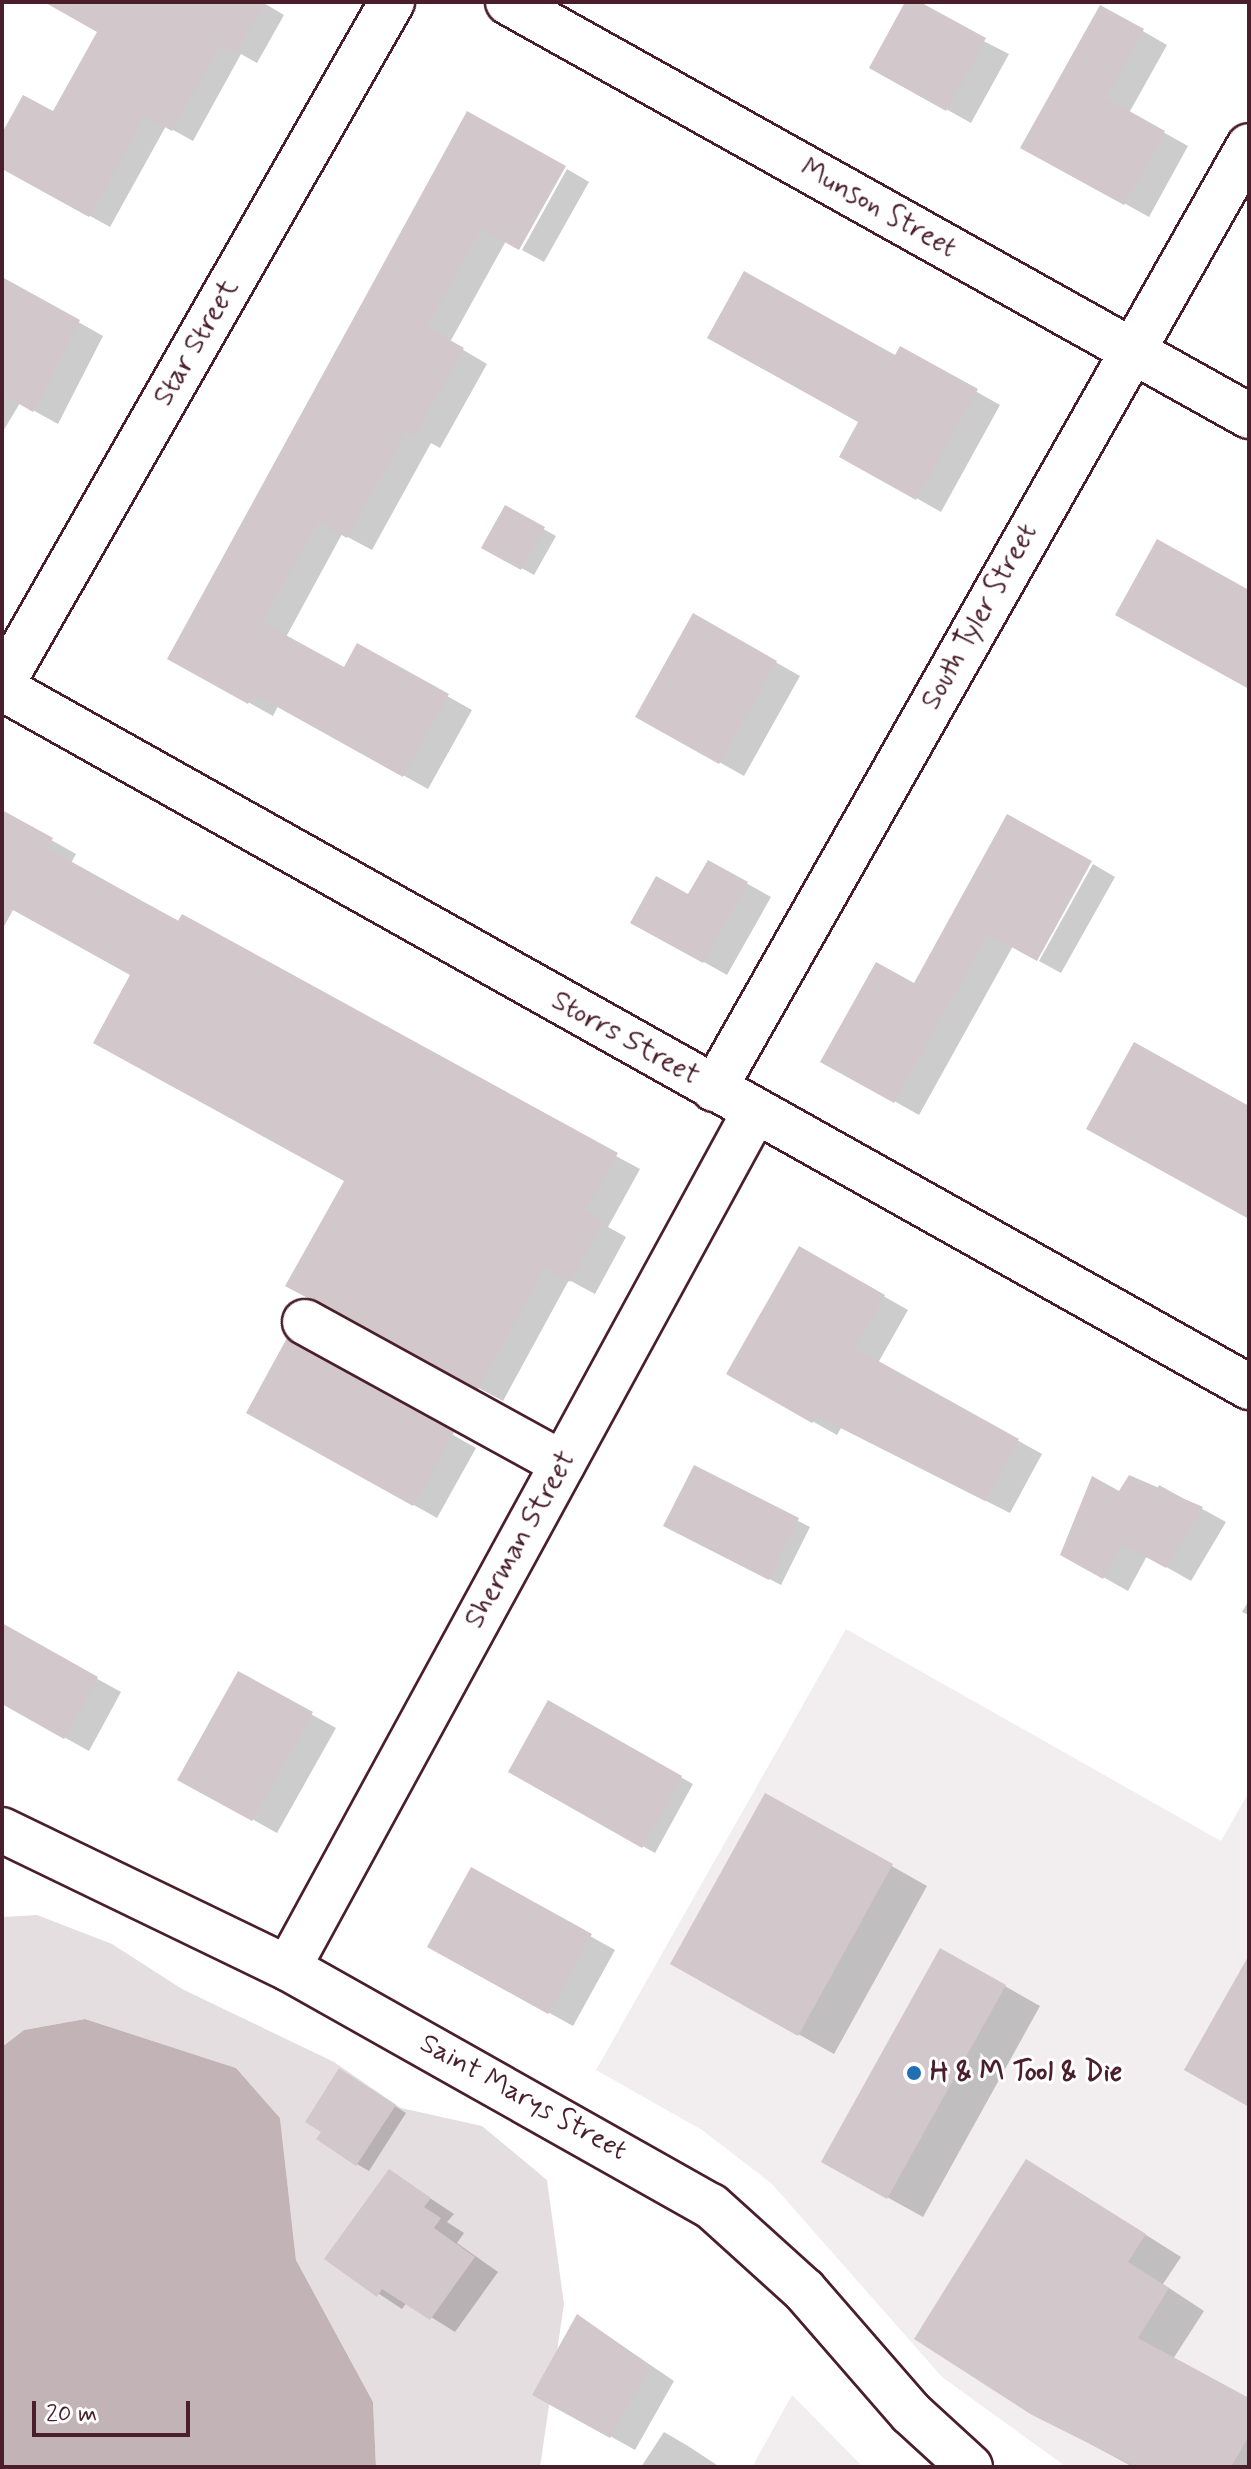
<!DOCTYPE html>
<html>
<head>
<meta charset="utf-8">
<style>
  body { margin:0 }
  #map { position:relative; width:1251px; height:2469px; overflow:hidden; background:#fff; font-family:Mynerve,sans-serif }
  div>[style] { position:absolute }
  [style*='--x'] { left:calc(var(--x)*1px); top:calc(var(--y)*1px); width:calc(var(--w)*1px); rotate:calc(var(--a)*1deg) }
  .built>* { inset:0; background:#f2eeef }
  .green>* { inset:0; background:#e5dee0 }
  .water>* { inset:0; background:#c1b3b6 }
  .shadow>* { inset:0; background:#0003 }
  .building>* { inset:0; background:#d2c7cb }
  .roads { filter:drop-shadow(2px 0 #4a1f2b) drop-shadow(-2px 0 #4a1f2b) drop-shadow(0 2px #4a1f2b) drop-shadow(0 -2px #4a1f2b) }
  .minor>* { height:44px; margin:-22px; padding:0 22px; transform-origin:22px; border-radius:22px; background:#fff }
  .dots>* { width:22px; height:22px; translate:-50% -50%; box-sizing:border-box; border:4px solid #fff; border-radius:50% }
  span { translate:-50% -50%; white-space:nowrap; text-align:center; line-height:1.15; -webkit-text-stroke:6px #fff; paint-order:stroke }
  .street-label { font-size:28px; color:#4a1f2b }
  .poi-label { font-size:28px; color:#4a1f2b; font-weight:700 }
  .left { translate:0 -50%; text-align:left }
  .frame { position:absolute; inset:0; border:4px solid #4a1f2b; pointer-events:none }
  .scale { position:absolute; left:32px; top:2401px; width:158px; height:36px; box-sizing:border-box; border:4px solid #4a1f2b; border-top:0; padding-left:10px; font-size:24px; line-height:28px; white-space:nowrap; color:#4a1f2b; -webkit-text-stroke:6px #fff; paint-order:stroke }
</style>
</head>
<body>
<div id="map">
  <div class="built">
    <div style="clip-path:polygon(846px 1629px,1221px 1841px,1249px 1792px,1249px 2467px,1065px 2466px,942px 2377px,772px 2184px,702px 2130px,596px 2070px)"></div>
    <div style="clip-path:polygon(792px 2395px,861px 2465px,864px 2467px,752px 2467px)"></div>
  </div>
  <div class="green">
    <div style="clip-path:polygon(37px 1915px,112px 1944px,182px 1989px,334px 2062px,401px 2108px,482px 2126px,547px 2180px,564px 2304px,540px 2467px,376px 2467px,373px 2402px,296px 2260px,280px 2118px,236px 2068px,85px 2019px,24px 2030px,2px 2047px,2px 1917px)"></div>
  </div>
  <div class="water">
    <div style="clip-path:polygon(85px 2019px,236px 2068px,280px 2118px,296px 2260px,373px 2402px,376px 2467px,2px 2467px,2px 2047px,24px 2030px)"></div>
  </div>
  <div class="shadow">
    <div style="clip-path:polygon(96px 2px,262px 2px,284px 15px,257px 63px,241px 54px,193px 141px,166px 126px,110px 227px,2px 167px,2px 137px,54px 114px,100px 31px)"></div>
    <div style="clip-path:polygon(907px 2px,1009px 54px,971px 123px,871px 67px)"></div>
    <div style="clip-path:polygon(1101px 7px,1167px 45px,1129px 113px,1188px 146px,1149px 217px,1023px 147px)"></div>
    <div style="clip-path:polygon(468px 114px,506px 241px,450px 342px,487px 364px,440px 448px,431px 443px,372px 550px,342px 534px,286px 637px,345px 670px,358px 646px,472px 710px,428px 789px,278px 706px,273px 716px,169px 658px)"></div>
    <div style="clip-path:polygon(567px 169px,589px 182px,544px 262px,522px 250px)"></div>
    <div style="clip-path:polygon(2px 279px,103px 336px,58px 424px,20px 403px,2px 433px)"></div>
    <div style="clip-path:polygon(901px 349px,1000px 405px,941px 512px,842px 456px)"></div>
    <div style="clip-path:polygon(506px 508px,556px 536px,534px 575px,484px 547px)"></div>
    <div style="clip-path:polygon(694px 616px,800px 676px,744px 776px,637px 716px)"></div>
    <div style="clip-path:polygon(2px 812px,76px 854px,71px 863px,640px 1169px,608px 1227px,626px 1237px,595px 1294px,569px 1280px,503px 1401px,312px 1299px,346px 1180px,133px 975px,2px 902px)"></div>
    <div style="clip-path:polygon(1008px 817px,1013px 946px,919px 1115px,823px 1061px,915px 986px)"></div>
    <div style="clip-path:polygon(708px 862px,771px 897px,727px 975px,633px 922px,689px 897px)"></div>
    <div style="clip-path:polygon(1093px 864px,1115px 877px,1061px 973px,1039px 961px)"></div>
    <div style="clip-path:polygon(799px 1248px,908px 1310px,878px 1363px,1042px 1454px,1010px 1513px,841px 1428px,837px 1435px,728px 1374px)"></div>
    <div style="clip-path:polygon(288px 1341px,476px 1448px,437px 1518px,248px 1412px)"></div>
    <div style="clip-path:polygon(695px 1468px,810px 1527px,781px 1585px,678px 1532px)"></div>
    <div style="clip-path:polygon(1159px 1485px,1226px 1522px,1191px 1581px,1147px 1556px,1128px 1591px,1062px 1554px,1120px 1494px,1155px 1492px)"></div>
    <div style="clip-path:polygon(1249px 1600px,1249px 1615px,1242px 1612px)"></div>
    <div style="clip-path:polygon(9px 1630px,121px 1692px,89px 1751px,2px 1703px,2px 1643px)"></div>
    <div style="clip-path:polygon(238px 1674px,336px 1728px,277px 1833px,180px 1779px)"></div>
    <div style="clip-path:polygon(549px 1703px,693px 1784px,655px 1853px,510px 1772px)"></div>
    <div style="clip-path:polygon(766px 1795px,927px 1886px,834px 2054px,707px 1983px)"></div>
    <div style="clip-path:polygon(472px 1870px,615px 1950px,573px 2026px,429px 1946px)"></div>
    <div style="clip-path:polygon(941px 1950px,1040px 2006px,923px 2217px,858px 2181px)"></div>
    <div style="clip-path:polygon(351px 2078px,406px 2113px,369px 2171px,357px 2164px)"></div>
    <div style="clip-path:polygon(389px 2171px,454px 2214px,447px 2222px,464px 2233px,457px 2243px,498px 2272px,455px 2332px,407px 2302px,402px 2309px,326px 2259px)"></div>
    <div style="clip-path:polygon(1062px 2182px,1181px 2257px,1163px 2284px,1204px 2311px,1173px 2359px,1249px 2400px,1249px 2467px,1133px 2467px,1033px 2413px)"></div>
    <div style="clip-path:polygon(578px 2316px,674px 2381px,635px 2450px,535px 2394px)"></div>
    <div style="clip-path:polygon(664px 2432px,688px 2446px,720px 2467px,641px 2467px)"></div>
  </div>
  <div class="building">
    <div style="clip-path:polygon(44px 2px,265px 2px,236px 53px,220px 45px,172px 131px,145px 116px,89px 217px,2px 169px,2px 133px,23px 95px,53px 111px,97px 32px)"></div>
    <div style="clip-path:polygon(905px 2px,920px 2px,986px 38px,946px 111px,869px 68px)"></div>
    <div style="clip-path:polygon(1100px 5px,1144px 29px,1106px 98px,1165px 131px,1124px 205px,1020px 148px)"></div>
    <div style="clip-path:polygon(467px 111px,566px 166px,519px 250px,481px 229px,427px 327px,464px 348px,415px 436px,406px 431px,347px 538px,318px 522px,262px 622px,344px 667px,357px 643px,449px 694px,403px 777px,254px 694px,248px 704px,167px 659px)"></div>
    <div style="clip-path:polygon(744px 271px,895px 355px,900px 346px,978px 389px,916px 500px,839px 457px,858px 422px,707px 338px)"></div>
    <div style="clip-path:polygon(2px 277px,80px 320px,33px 412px,2px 394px)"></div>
    <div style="clip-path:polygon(505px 505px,545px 527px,521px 570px,481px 548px)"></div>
    <div style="clip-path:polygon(1157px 539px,1249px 590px,1249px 689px,1115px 615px)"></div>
    <div style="clip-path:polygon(693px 613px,777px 661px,719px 764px,635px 717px)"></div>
    <div style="clip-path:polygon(2px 810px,53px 838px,47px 848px,178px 921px,182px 914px,618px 1153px,585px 1211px,603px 1221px,570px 1282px,545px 1268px,478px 1389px,285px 1286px,344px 1181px,93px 1043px,130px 975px,13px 910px,2px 930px)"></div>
    <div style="clip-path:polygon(1007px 814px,1092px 861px,1037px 961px,988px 934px,894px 1103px,820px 1062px,876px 962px,914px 983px)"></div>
    <div style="clip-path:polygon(708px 860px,748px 882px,703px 963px,630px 923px,656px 876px,688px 894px)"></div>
    <div style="clip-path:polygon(1134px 1042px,1249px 1106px,1249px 1219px,1086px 1129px)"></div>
    <div style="clip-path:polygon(799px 1246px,885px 1295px,855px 1348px,1019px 1439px,985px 1501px,817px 1416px,812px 1423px,726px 1374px)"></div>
    <div style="clip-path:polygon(287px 1338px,454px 1432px,413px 1506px,246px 1413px)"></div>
    <div style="clip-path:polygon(694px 1465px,799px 1518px,769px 1580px,663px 1526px)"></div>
    <div style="clip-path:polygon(1129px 1475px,1203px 1507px,1166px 1568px,1122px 1544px,1103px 1579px,1060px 1555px,1092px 1476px,1119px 1491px)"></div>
    <div style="clip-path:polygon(2px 1623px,98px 1677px,64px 1739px,2px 1704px)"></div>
    <div style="clip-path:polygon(238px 1671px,313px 1712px,252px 1821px,177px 1780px)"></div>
    <div style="clip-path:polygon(548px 1700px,682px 1776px,642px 1848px,508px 1772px)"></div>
    <div style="clip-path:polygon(765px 1793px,893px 1864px,798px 2036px,670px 1964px)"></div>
    <div style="clip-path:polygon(471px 1867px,592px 1934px,548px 2014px,427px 1947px)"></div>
    <div style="clip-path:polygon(940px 1948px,1006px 1985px,887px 2199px,821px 2162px)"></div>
    <div style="clip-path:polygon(1249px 1955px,1249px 2107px,1184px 2070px)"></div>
    <div style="clip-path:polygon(339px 2068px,396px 2105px,356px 2166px,316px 2139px,321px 2132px,305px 2122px)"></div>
    <div style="clip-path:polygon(1026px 2159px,1146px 2234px,1128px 2262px,1169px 2288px,1138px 2338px,1249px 2398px,1249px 2436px,1231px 2467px,1136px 2467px,1032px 2415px,914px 2339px)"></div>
    <div style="clip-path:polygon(389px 2169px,431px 2198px,424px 2207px,441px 2218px,434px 2228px,475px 2257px,430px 2320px,382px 2289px,377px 2297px,324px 2259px)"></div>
    <div style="clip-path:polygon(577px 2314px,651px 2366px,610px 2438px,532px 2395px)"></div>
  </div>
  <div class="roads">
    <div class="minor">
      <div style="--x:508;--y:2;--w:849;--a:29.19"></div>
      <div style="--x:2;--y:684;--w:786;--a:-60.24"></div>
      <div style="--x:2;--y:688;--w:1430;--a:29.27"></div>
      <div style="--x:714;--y:1089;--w:1084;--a:-60.43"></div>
      <div style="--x:305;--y:1322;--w:294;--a:28.8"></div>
      <div style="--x:2;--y:1830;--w:318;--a:25.8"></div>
      <div style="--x:288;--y:1968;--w:485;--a:29.4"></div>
      <div style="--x:711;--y:2206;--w:125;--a:42.1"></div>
      <div style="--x:804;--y:2290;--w:163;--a:49"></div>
      <div style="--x:911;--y:2413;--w:80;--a:42.5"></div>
      <div style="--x:288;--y:1968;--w:976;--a:-61.41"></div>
    </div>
  </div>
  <div class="dots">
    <div style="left:914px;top:2073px;background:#1f6fb2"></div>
  </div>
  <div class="street-label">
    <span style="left:878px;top:209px;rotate:29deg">Munson Street</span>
    <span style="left:197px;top:343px;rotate:-60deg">Star Street</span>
    <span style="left:980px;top:617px;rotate:-61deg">South Tyler Street</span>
    <span style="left:625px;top:1039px;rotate:29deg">Storrs Street</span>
    <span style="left:521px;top:1540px;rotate:-61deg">Sherman Street</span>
    <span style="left:523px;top:2098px;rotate:29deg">Saint Marys Street</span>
  </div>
  <div class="poi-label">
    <span class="left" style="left:930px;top:2073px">H &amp; M Tool &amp; Die</span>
  </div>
  <div class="frame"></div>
  <div class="scale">20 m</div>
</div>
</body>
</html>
